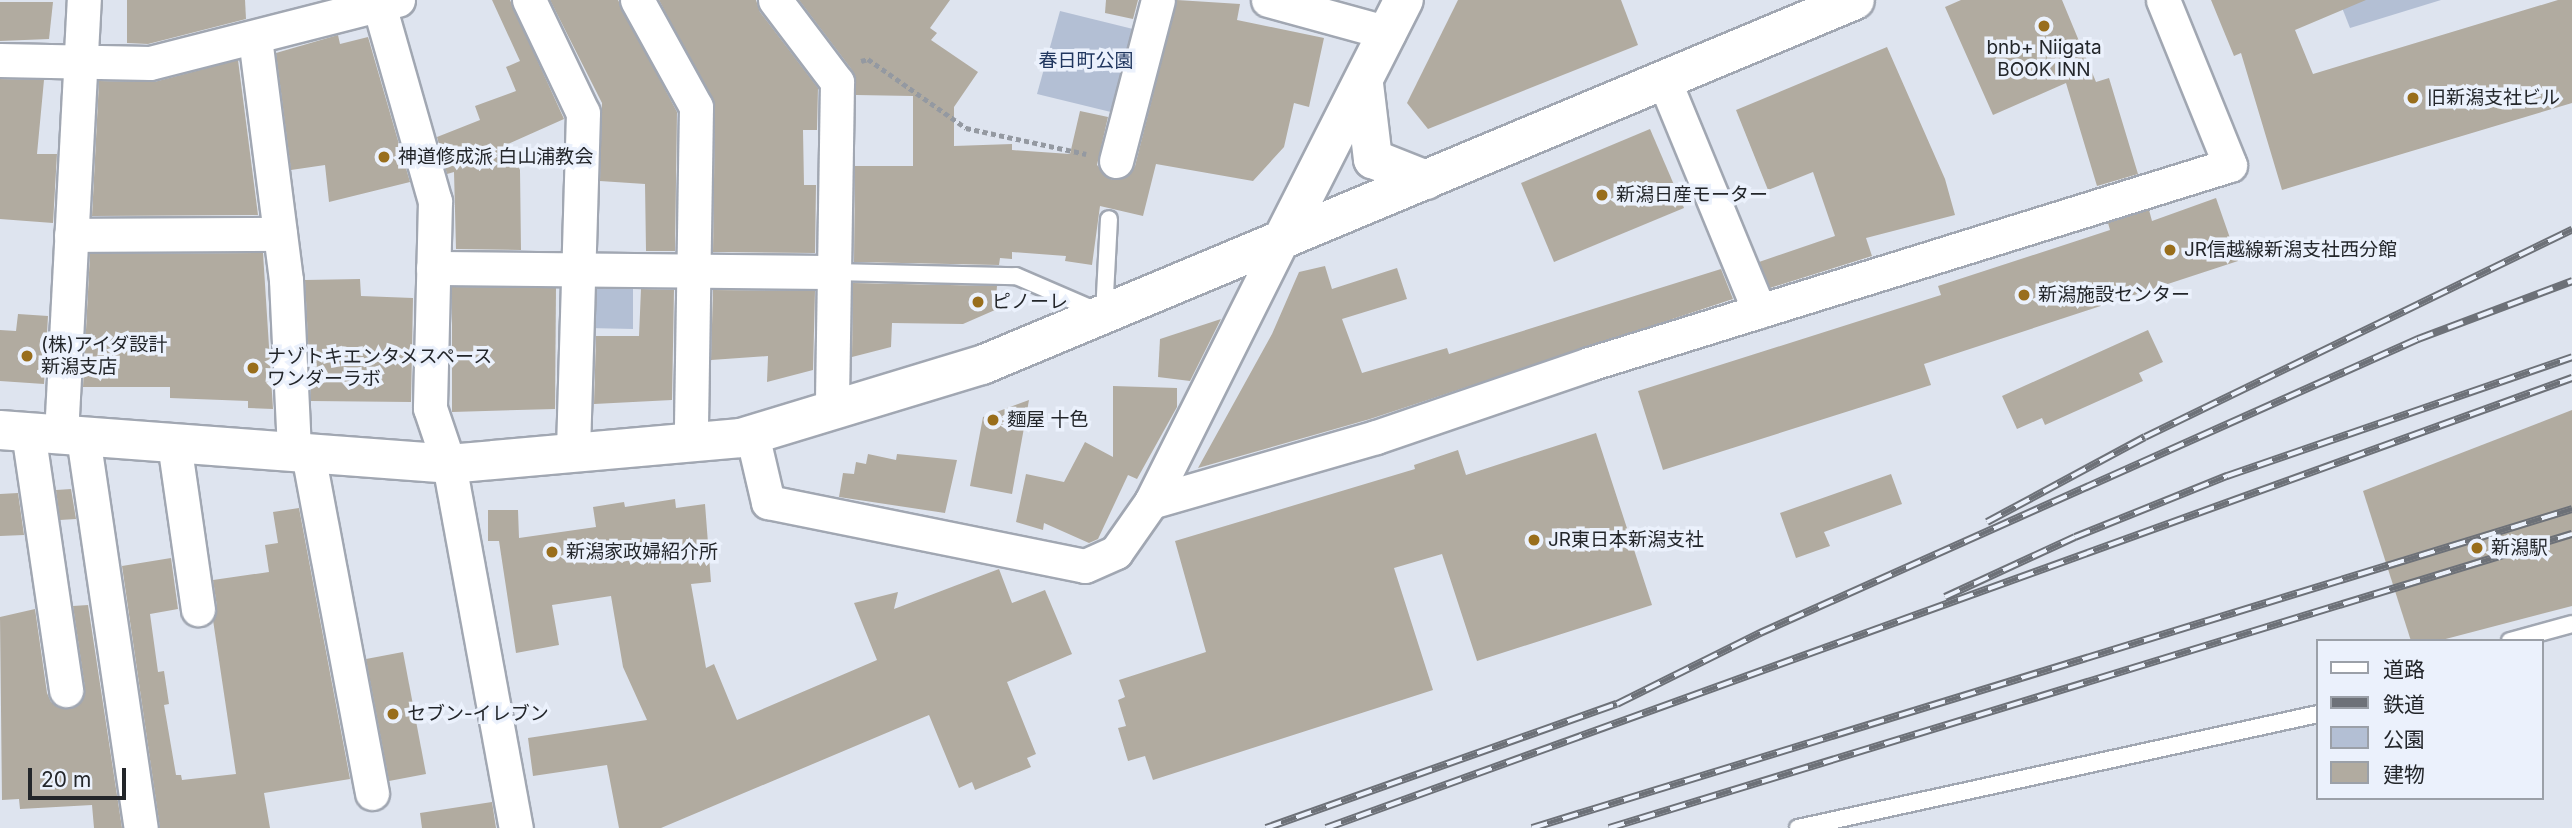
<!DOCTYPE html>
<html>
<head>
<meta charset="utf-8">
<style>
  body { margin:0 }
  #map { position:relative; width:2572px; height:828px; overflow:hidden; background:#dee4ef; font-family:Inter,"Noto Sans JP",sans-serif }
  div>[style] { position:absolute }
  [style*='--x'] { left:calc(var(--x)*1px); top:calc(var(--y)*1px); width:calc(var(--w)*1px); rotate:calc(var(--a)*1deg) }
  .green>* { inset:0; background:#b3bfd4 }
  .building>* { inset:0; background:#b1aba0 }
  .path>* { height:4.5px; margin-top:-2.25px; transform-origin:0; background:repeating-linear-gradient(90deg,#9499a1 0 5px,transparent 0 8.5px) }
  .roads { filter:drop-shadow(2px 0 #a1a7b2) drop-shadow(-2px 0 #a1a7b2) drop-shadow(0 2px #a1a7b2) drop-shadow(0 -2px #a1a7b2) }
  .service>* { height:16px; margin:-8px; padding:0 8px; transform-origin:8px; border-radius:8px; background:#fff }
  .minor>* { height:33px; margin:-16.5px; padding:0 16.5px; transform-origin:16.5px; border-radius:16.5px; background:#fff }
  .tertiary>* { height:38px; margin:-19px; padding:0 19px; transform-origin:19px; border-radius:19px; background:#fff }
  .rail>* { height:8px; margin-top:-4px; transform-origin:0; background:repeating-linear-gradient(90deg,#ebf1fc 0 16px,#6d7178 0 32px); box-sizing:border-box; border-block:2px solid #6d7178 }
  .dots>* { width:19px; height:19px; translate:-50% -50%; box-sizing:border-box; border:4px solid #ebf1fc; border-radius:50% }
  span { translate:-50% -50%; white-space:nowrap; text-align:center; line-height:1.15; -webkit-text-stroke:7px #ebf1fc; paint-order:stroke }
  .poi-label { font-size:19px; color:#23262a }
  .left { translate:0 -50%; text-align:left }
  .park-label { font-size:19px; color:#21375f }
  .legend { position:absolute; left:2316px; top:639px; width:228px; height:161px; box-sizing:border-box; background:#ebf1fc; border:2px solid #9ba0a8; margin:0; padding:9px 12px; list-style:none; font-size:21px; color:#23262a }
  .legend li { display:flex; align-items:center; gap:14px; height:35px }
  .legend b { width:35px; border:2px solid #9ba0a8 }
  .scale { position:absolute; left:28px; top:768px; width:98px; height:32px; box-sizing:border-box; border:4px solid #23262a; border-top:0; padding-left:9px; font-size:21px; line-height:24px; white-space:nowrap; color:#23262a; -webkit-text-stroke:5px #ebf1fc; paint-order:stroke }
</style>
</head>
<body>
<div id="map">
  <div class="green">
    <div style="clip-path:polygon(2339px 0,2441px 0,2350px 28px)"></div>
    <div style="clip-path:polygon(1060px 11px,1133px 29px,1115px 113px,1037px 94px)"></div>
    <div style="clip-path:polygon(589px 281px,633px 282px,633px 329px,588px 328px)"></div>
  </div>
  <div class="building">
    <div style="clip-path:polygon(127px 0,245px 0,246px 19px,148px 44px,127px 43px)"></div>
    <div style="clip-path:polygon(492px 0,510px 0,564px 119px,508px 144px,520px 170px,521px 250px,456px 249px,454px 172px,447px 174px,437px 137px,480px 120px,475px 106px,516px 91px,506px 67px,520px 61px)"></div>
    <div style="clip-path:polygon(550px 0,618px 0,677px 112px,675px 251px,646px 251px,645px 184px,600px 181px,602px 103px)"></div>
    <div style="clip-path:polygon(659px 0,756px 0,760px 12px,818px 88px,817px 130px,803px 130px,804px 185px,816px 185px,815px 253px,713px 252px,715px 107px)"></div>
    <div style="clip-path:polygon(799px 0,950px 0,930px 28px,937px 33px,931px 40px,978px 72px,954px 107px,954px 146px,1012px 144px,1012px 150px,1070px 154px,1080px 111px,1108px 117px,1097px 165px,1112px 180px,1129px 175px,1135px 166px,1177px 0,1240px 4px,1237px 20px,1324px 38px,1309px 107px,1294px 103px,1284px 147px,1253px 181px,1156px 164px,1143px 216px,1100px 206px,1092px 265px,1065px 261px,1066px 256px,1012px 252px,1012px 259px,1000px 258px,999px 265px,854px 262px,855px 166px,913px 166px,913px 96px,856px 95px,852px 70px)"></div>
    <div style="clip-path:polygon(1106px 0,1138px 0,1133px 19px,1105px 13px)"></div>
    <div style="clip-path:polygon(1458px 0,1621px 0,1638px 45px,1428px 129px,1407px 103px)"></div>
    <div style="clip-path:polygon(1961px 0,2062px 0,2096px 82px,2109px 78px,2138px 174px,2097px 186px,2066px 83px,1993px 115px,1945px 7px)"></div>
    <div style="clip-path:polygon(2211px 0,2366px 0,2295px 30px,2313px 74px,2558px 0,2572px 0,2572px 103px,2282px 190px,2241px 53px,2234px 56px)"></div>
    <div style="clip-path:polygon(0 2px,53px 2px,49px 39px,0 41px)"></div>
    <div style="clip-path:polygon(338px 35px,340px 44px,368px 37px,410px 182px,329px 202px,325px 165px,291px 170px,276px 53px)"></div>
    <div style="clip-path:polygon(1887px 47px,1945px 179px,1955px 215px,1866px 238px,1872px 256px,1770px 288px,1759px 262px,1835px 236px,1813px 172px,1768px 190px,1736px 110px)"></div>
    <div style="clip-path:polygon(238px 60px,258px 215px,92px 216px,99px 81px,154px 82px)"></div>
    <div style="clip-path:polygon(0 79px,44px 80px,37px 154px,57px 154px,53px 223px,0 219px)"></div>
    <div style="clip-path:polygon(1650px 129px,1684px 208px,1554px 262px,1521px 183px)"></div>
    <div style="clip-path:polygon(2216px 198px,2238px 261px,1924px 364px,1931px 385px,1663px 470px,1638px 391px,1941px 295px,1938px 286px,2110px 230px,2108px 223px,2149px 210px,2152px 221px)"></div>
    <div style="clip-path:polygon(263px 253px,273px 409px,248px 408px,248px 401px,170px 398px,170px 387px,83px 387px,90px 254px)"></div>
    <div style="clip-path:polygon(1325px 266px,1332px 289px,1397px 268px,1407px 299px,1342px 319px,1362px 373px,1447px 348px,1449px 354px,1721px 269px,1733px 299px,1370px 419px,1198px 468px,1272px 334px,1299px 272px)"></div>
    <div style="clip-path:polygon(360px 279px,361px 296px,413px 298px,411px 402px,311px 401px,305px 280px)"></div>
    <div style="clip-path:polygon(853px 283px,997px 286px,995px 310px,963px 324px,892px 323px,891px 347px,852px 357px)"></div>
    <div style="clip-path:polygon(452px 287px,556px 288px,555px 409px,452px 412px)"></div>
    <div style="clip-path:polygon(641px 289px,674px 290px,672px 400px,594px 404px,596px 336px,639px 336px)"></div>
    <div style="clip-path:polygon(713px 290px,815px 291px,813px 370px,767px 382px,768px 356px,711px 360px)"></div>
    <div style="clip-path:polygon(18px 314px,48px 316px,44px 384px,0 381px,0 330px,16px 331px)"></div>
    <div style="clip-path:polygon(1221px 319px,1190px 381px,1158px 377px,1160px 339px)"></div>
    <div style="clip-path:polygon(2148px 330px,2163px 362px,2139px 373px,2143px 381px,2045px 425px,2042px 418px,2017px 429px,2002px 396px)"></div>
    <div style="clip-path:polygon(1113px 386px,1177px 388px,1177px 407px,1137px 479px,1128px 475px,1098px 539px,1089px 543px,1044px 523px,1043px 530px,1016px 522px,1026px 474px,1064px 482px,1085px 442px,1113px 457px)"></div>
    <div style="clip-path:polygon(1029px 400px,1012px 494px,970px 486px,983px 417px)"></div>
    <div style="clip-path:polygon(2572px 410px,2572px 606px,2438px 641px,2411px 641px,2363px 491px)"></div>
    <div style="clip-path:polygon(1596px 433px,1652px 605px,1477px 661px,1442px 554px,1394px 568px,1433px 690px,1153px 780px,1145px 756px,1128px 761px,1118px 728px,1126px 726px,1118px 700px,1125px 697px,1119px 680px,1206px 652px,1175px 541px,1415px 469px,1414px 465px,1458px 450px,1466px 475px)"></div>
    <div style="clip-path:polygon(868px 454px,896px 460px,897px 454px,957px 460px,945px 513px,839px 497px,843px 473px,854px 474px,856px 462px,866px 464px)"></div>
    <div style="clip-path:polygon(1891px 474px,1902px 504px,1824px 532px,1830px 546px,1796px 558px,1780px 513px)"></div>
    <div style="clip-path:polygon(71px 489px,76px 519px,60px 520px,56px 490px)"></div>
    <div style="clip-path:polygon(18px 493px,24px 535px,0 536px,0 494px)"></div>
    <div style="clip-path:polygon(675px 499px,676px 508px,705px 504px,711px 582px,691px 584px,706px 668px,714px 664px,737px 720px,877px 660px,854px 603px,898px 592px,894px 609px,999px 569px,1012px 603px,1045px 590px,1072px 654px,1007px 682px,1036px 754px,1027px 758px,1031px 767px,975px 790px,972px 782px,959px 788px,929px 715px,661px 828px,619px 828px,607px 765px,533px 776px,528px 738px,647px 720px,623px 667px,611px 596px,552px 605px,559px 645px,516px 653px,499px 541px,488px 541px,488px 510px,518px 510px,519px 538px,596px 527px,593px 507px,624px 502px,625px 507px)"></div>
    <div style="clip-path:polygon(299px 508px,350px 779px,264px 793px,270px 828px,160px 828px,122px 566px,171px 558px,178px 609px,150px 614px,158px 672px,164px 671px,169px 704px,164px 705px,176px 775px,181px 775px,182px 780px,236px 774px,213px 620px,217px 607px,213px 580px,269px 572px,265px 545px,278px 543px,273px 512px)"></div>
    <div style="clip-path:polygon(88px 605px,122px 828px,94px 828px,92px 805px,20px 809px,19px 799px,2px 800px,0 617px,35px 609px,47px 693px,51px 702px,68px 709px,78px 705px,85px 688px,73px 606px)"></div>
    <div style="clip-path:polygon(403px 652px,426px 774px,389px 781px,366px 659px)"></div>
    <div style="clip-path:polygon(492px 802px,496px 828px,422px 828px,420px 813px)"></div>
  </div>
  <div class="path">
    <div style="--x:861;--y:61;--w:7;--a:-16"></div>
    <div style="--x:868;--y:59;--w:120;--a:35.1"></div>
    <div style="--x:966;--y:128;--w:123;--a:12.2"></div>
  </div>
  <div class="roads">
    <div class="service">
      <div style="--x:834;--y:272;--w:182;--a:1.3"></div>
      <div style="--x:1016;--y:276;--w:96;--a:23.4"></div>
      <div style="--x:1104;--y:314;--w:95;--a:-87"></div>
      <div style="--x:2510;--y:641;--w:64;--a:-15.3"></div>
      <div style="--x:1798;--y:828;--w:532;--a:-12.37"></div>
    </div>
    <div class="minor">
      <div style="--x:529;--y:0;--w:125;--a:64.5"></div>
      <div style="--x:583;--y:113;--w:340;--a:91.7"></div>
      <div style="--x:637;--y:0;--w:122;--a:61.1"></div>
      <div style="--x:696;--y:107;--w:335;--a:90.9"></div>
      <div style="--x:775;--y:0;--w:103;--a:52.9"></div>
      <div style="--x:837;--y:82;--w:328;--a:90.9"></div>
      <div style="--x:1268;--y:0;--w:125;--a:15.3"></div>
      <div style="--x:379;--y:5;--w:204;--a:74.1"></div>
      <div style="--x:435;--y:201;--w:207;--a:91.4"></div>
      <div style="--x:430;--y:408;--w:59;--a:71.3"></div>
      <div style="--x:449;--y:464;--w:370;--a:79.6"></div>
      <div style="--x:255;--y:38;--w:244;--a:82.7"></div>
      <div style="--x:286;--y:280;--w:172;--a:87.3"></div>
      <div style="--x:0;--y:60;--w:150;--a:1.1"></div>
      <div style="--x:150;--y:63;--w:256;--a:-14.3"></div>
      <div style="--x:1664;--y:80;--w:250;--a:67.6"></div>
      <div style="--x:1116;--y:161;--w:166;--a:-75.4"></div>
      <div style="--x:71;--y:235;--w:209;--a:-0.3"></div>
      <div style="--x:433;--y:268;--w:401;--a:0.6"></div>
      <div style="--x:28;--y:432;--w:261;--a:81.6"></div>
      <div style="--x:752;--y:434;--w:70;--a:76.8"></div>
      <div style="--x:768;--y:502;--w:323;--a:11.4"></div>
      <div style="--x:1085;--y:566;--w:34;--a:-24"></div>
      <div style="--x:1116;--y:552;--w:61;--a:-55"></div>
      <div style="--x:1151;--y:502;--w:295;--a:-63.4"></div>
      <div style="--x:61;--y:435;--w:436;--a:-87"></div>
      <div style="--x:83;--y:437;--w:395;--a:81.6"></div>
      <div style="--x:174;--y:443;--w:168;--a:81.8"></div>
      <div style="--x:308;--y:454;--w:345;--a:79.3"></div>
      <div style="--x:1151;--y:502;--w:234;--a:-16.1"></div>
      <div style="--x:1376;--y:437;--w:225;--a:-18.9"></div>
      <div style="--x:1589;--y:364;--w:671;--a:-17.25"></div>
      <div style="--x:2230;--y:165;--w:178;--a:-112.1"></div>
    </div>
    <div class="tertiary">
      <div style="--x:1364;--y:84;--w:76;--a:83.2"></div>
      <div style="--x:1373;--y:159;--w:57;--a:21.6"></div>
      <div style="--x:1283;--y:238;--w:267;--a:-63.1"></div>
      <div style="--x:0;--y:430;--w:450;--a:4.3"></div>
      <div style="--x:449;--y:464;--w:293;--a:-5.1"></div>
      <div style="--x:741;--y:438;--w:252;--a:-16.9"></div>
      <div style="--x:982;--y:365;--w:946;--a:-22.69"></div>
    </div>
  </div>
  <div class="rail">
    <div style="--x:1987;--y:522;--w:179;--a:-28.3"></div>
    <div style="--x:2145;--y:437;--w:475;--a:-25.9"></div>
    <div style="--x:1945;--y:597;--w:143;--a:-24.8"></div>
    <div style="--x:2075;--y:537;--w:164;--a:-21.9"></div>
    <div style="--x:2227;--y:476;--w:365;--a:-19"></div>
    <div style="--x:1266;--y:828;--w:372;--a:-19.5"></div>
    <div style="--x:1617;--y:704;--w:160;--a:-26.4"></div>
    <div style="--x:1760;--y:633;--w:721;--a:-24.08"></div>
    <div style="--x:2418;--y:339;--w:165;--a:-20.6"></div>
    <div style="--x:1326;--y:828;--w:1325;--a:-19.86"></div>
    <div style="--x:1532;--y:828;--w:1088;--a:-17.05"></div>
    <div style="--x:1609;--y:828;--w:1007;--a:-16.98"></div>
  </div>
  <div class="dots">
    <div style="left:2044px;top:26px;background:#996e1c"></div>
    <div style="left:2413px;top:98px;background:#996e1c"></div>
    <div style="left:384px;top:157px;background:#996e1c"></div>
    <div style="left:1602px;top:195px;background:#996e1c"></div>
    <div style="left:2170px;top:250px;background:#996e1c"></div>
    <div style="left:2024px;top:295px;background:#996e1c"></div>
    <div style="left:978px;top:302px;background:#996e1c"></div>
    <div style="left:27px;top:356px;background:#996e1c"></div>
    <div style="left:253px;top:368px;background:#996e1c"></div>
    <div style="left:993px;top:420px;background:#996e1c"></div>
    <div style="left:1534px;top:540px;background:#996e1c"></div>
    <div style="left:2477px;top:548px;background:#996e1c"></div>
    <div style="left:552px;top:552px;background:#996e1c"></div>
    <div style="left:393px;top:714px;background:#996e1c"></div>
  </div>
  <div class="poi-label">
    <span style="left:2044px;top:59px">bnb+ Niigata<br>BOOK INN</span>
    <span class="left" style="left:2427px;top:98px">旧新潟支社ビル</span>
    <span class="left" style="left:398px;top:157px">神道修成派 白山浦教会</span>
    <span class="left" style="left:1616px;top:195px">新潟日産モーター</span>
    <span class="left" style="left:2184px;top:250px">JR信越線新潟支社西分館</span>
    <span class="left" style="left:2038px;top:295px">新潟施設センター</span>
    <span class="left" style="left:992px;top:302px">ピノーレ</span>
    <span class="left" style="left:41px;top:356px">(株)アイダ設計<br>新潟支店</span>
    <span class="left" style="left:267px;top:368px">ナゾトキエンタメスペース<br>ワンダーラボ</span>
    <span class="left" style="left:1007px;top:420px">麵屋 十色</span>
    <span class="left" style="left:1548px;top:540px">JR東日本新潟支社</span>
    <span class="left" style="left:2491px;top:548px">新潟駅</span>
    <span class="left" style="left:566px;top:552px">新潟家政婦紹介所</span>
    <span class="left" style="left:407px;top:714px">セブン-イレブン</span>
  </div>
  <div class="park-label">
    <span style="left:1086px;top:61px">春日町公園</span>
  </div>
  <ul class="legend">
  <li><b style="height:9px;background:#fff"></b>道路</li>
  <li><b style="height:9px;background:#6d7178"></b>鉄道</li>
  <li><b style="height:19px;background:#b3bfd4"></b>公園</li>
  <li><b style="height:19px;background:#b1aba0"></b>建物</li>
  </ul>
  <div class="scale">20 m</div>
</div>
</body>
</html>
